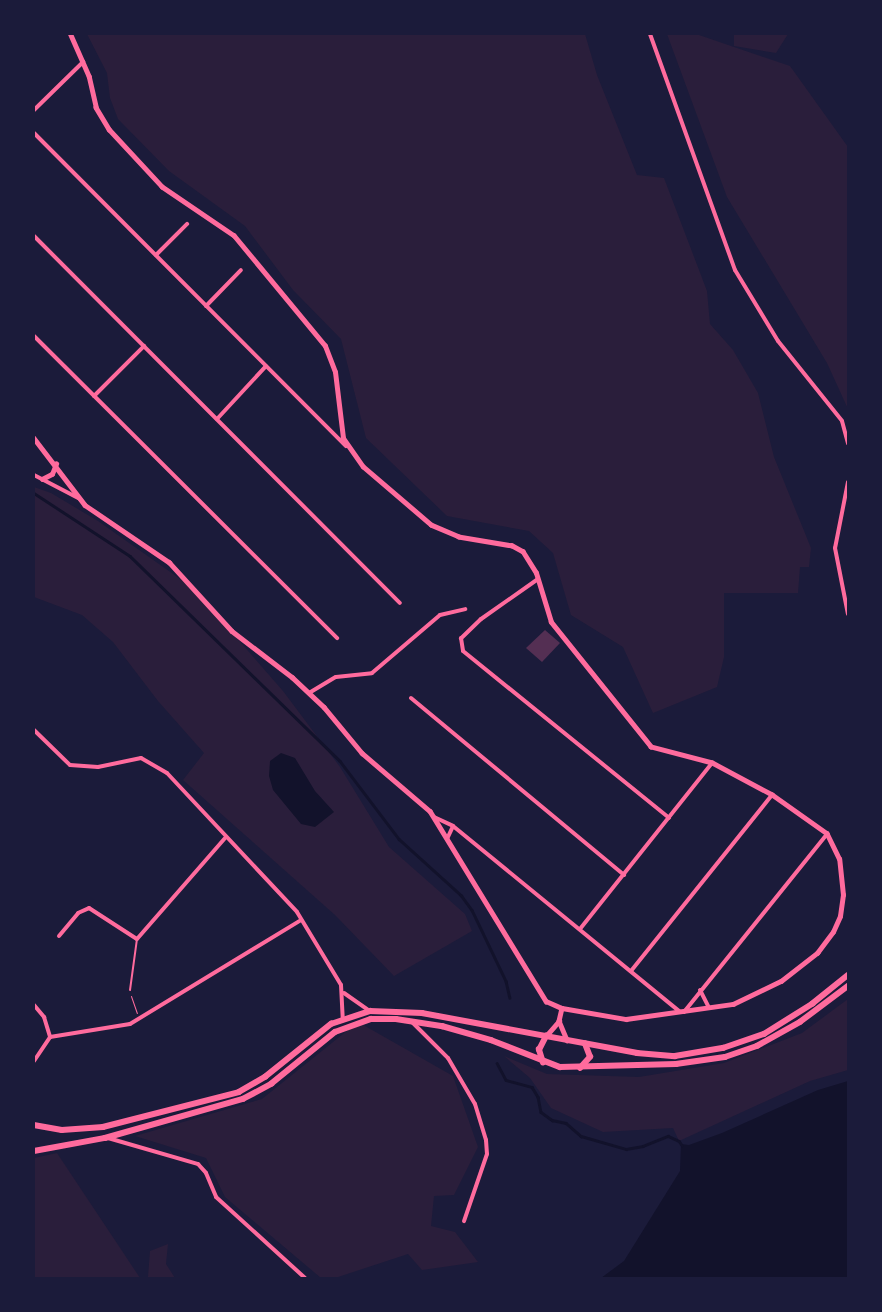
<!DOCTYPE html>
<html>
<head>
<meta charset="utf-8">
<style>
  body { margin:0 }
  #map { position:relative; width:882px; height:1312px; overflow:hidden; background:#1b1b3a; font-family:Overpass,sans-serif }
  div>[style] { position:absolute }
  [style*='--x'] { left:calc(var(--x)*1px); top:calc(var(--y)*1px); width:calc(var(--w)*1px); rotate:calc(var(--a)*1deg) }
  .green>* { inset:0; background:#2a1e3b }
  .water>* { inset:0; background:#12122b }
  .stream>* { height:2.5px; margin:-1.25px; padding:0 1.25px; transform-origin:1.25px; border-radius:1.25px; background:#12122b }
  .building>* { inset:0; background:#542f53 }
  .path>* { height:1px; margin:-0.5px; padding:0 0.5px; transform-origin:0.5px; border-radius:0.5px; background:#ff6b9d }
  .service>* { height:2px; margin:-1px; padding:0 1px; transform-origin:1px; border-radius:1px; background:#ff6b9d }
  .minor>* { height:4px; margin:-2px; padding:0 2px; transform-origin:2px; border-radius:2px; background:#ff6b9d }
  .tertiary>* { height:4.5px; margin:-2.25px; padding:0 2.25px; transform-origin:2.25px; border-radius:2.25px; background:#ff6b9d }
  .primary>* { height:5.5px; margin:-2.75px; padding:0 2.75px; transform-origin:2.75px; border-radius:2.75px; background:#ff6b9d }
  span { translate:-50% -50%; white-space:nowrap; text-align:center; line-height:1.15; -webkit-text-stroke:4px #1b1b3a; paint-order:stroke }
  .frame { position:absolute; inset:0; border:35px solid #1b1b3a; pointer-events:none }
</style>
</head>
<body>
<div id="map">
  <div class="green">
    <div style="clip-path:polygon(87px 34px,585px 34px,597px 75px,637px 175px,664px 178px,707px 291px,710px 324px,733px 350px,758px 393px,774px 457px,811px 548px,809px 567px,800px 567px,798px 593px,724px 593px,724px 657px,717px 687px,653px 713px,623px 647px,571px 615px,553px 553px,529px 531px,447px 516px,366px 438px,341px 339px,293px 290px,245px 226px,169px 171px,118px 119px,110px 98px,107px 73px)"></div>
    <div style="clip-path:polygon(667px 34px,696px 34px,790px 66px,848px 147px,848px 409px,827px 363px,727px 197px)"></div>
    <div style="clip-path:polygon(734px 34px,788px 34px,776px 53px,734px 46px)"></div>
    <div style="clip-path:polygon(34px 487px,51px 493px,98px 521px,193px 588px,283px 691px,340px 767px,389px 847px,465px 914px,472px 931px,394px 976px,335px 915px,183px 780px,204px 753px,158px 701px,113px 642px,82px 615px,34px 597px)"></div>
    <div style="clip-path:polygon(848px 999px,848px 1070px,810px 1081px,679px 1141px,673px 1128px,603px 1132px,551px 1108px,530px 1078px,504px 1056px,547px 1074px,639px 1077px,724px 1063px,802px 1033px)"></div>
    <div style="clip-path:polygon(358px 1022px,453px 1076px,478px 1147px,454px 1195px,434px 1196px,431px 1226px,455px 1232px,478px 1262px,422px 1270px,408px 1254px,335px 1278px,321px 1278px,225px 1197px,206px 1158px,135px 1136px,262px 1099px)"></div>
    <div style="clip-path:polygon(57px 1153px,140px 1278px,34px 1278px,34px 1158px)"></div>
    <div style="clip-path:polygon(168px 1244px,166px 1264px,175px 1278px,144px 1278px,148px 1277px,150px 1251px)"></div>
  </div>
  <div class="water">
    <div style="clip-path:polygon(281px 753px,295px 758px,315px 791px,334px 812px,315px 827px,301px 824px,273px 790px,269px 776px,270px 761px)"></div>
    <div style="clip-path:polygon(848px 1081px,848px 1278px,601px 1278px,624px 1261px,680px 1171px,681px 1144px,689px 1145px,722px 1133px,818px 1090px)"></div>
  </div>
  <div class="stream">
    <div style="--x:34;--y:493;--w:115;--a:33.3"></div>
    <div style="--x:130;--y:556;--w:293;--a:44.3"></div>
    <div style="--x:340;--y:761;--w:98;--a:52.9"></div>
    <div style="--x:399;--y:839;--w:84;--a:42.1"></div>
    <div style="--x:461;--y:895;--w:19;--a:54"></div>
    <div style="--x:472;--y:910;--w:79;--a:64.4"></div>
    <div style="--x:506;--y:981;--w:17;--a:77"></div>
    <div style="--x:497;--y:1063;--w:19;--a:62"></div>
    <div style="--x:506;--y:1080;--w:27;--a:15"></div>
    <div style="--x:532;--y:1087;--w:12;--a:59"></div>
    <div style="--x:538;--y:1097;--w:15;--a:79"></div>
    <div style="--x:541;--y:1112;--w:14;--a:36"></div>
    <div style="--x:552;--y:1120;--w:14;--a:12"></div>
    <div style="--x:566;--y:1123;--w:20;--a:41"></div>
    <div style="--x:581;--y:1136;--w:47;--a:16.1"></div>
    <div style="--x:626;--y:1149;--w:17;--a:-10"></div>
    <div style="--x:643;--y:1146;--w:27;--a:-22"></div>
    <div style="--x:668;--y:1136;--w:12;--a:24"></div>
    <div style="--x:679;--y:1141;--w:5;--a:53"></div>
  </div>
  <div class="building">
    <div style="clip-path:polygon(545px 630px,560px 643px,542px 662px,526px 648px)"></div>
  </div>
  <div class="path">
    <div style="--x:131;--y:996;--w:18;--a:71"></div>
  </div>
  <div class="service">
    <div style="--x:130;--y:990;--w:51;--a:-82.2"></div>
  </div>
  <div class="minor">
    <div style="--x:650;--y:34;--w:251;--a:70.2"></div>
    <div style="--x:735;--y:270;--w:83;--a:58.8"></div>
    <div style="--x:778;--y:341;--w:102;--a:51.3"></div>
    <div style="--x:842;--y:421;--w:23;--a:75"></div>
    <div style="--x:34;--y:110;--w:69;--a:-44.4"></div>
    <div style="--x:34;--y:133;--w:442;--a:45.1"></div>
    <div style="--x:34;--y:236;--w:518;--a:45.08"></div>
    <div style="--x:156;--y:255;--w:44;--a:-45"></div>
    <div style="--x:206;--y:306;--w:50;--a:-45.8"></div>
    <div style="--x:34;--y:336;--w:428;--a:44.9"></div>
    <div style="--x:94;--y:396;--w:71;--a:-45"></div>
    <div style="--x:217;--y:419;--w:72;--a:-47.2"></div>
    <div style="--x:34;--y:475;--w:52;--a:27.6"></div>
    <div style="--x:848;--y:482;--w:67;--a:101.1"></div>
    <div style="--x:835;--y:548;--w:67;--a:78.9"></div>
    <div style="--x:538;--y:579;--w:70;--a:144.9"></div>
    <div style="--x:481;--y:619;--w:28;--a:136"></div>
    <div style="--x:461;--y:638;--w:13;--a:81"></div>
    <div style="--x:463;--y:651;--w:265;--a:39"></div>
    <div style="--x:309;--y:693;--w:31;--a:-31"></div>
    <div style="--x:336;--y:677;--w:36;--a:-6"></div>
    <div style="--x:372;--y:673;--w:89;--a:-40.5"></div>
    <div style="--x:440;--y:615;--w:26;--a:-13"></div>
    <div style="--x:411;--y:698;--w:277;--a:39.7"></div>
    <div style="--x:34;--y:730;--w:50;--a:44.2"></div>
    <div style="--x:70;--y:765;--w:28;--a:4"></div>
    <div style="--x:98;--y:767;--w:44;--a:-11.8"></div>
    <div style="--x:141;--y:758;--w:30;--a:30"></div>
    <div style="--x:167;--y:773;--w:190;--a:46.9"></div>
    <div style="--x:297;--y:912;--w:85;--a:58.9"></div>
    <div style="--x:341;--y:985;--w:33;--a:87"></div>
    <div style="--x:434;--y:817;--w:21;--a:25"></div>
    <div style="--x:453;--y:826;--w:293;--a:39.3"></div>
    <div style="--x:447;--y:839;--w:14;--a:-65"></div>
    <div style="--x:580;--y:929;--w:212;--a:-51.5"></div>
    <div style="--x:59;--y:936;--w:30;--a:-50"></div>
    <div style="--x:78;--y:913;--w:12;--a:-24"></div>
    <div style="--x:89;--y:908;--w:57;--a:32.9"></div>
    <div style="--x:137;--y:939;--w:134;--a:-48.9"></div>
    <div style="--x:631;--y:971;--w:226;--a:-51.3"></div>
    <div style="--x:700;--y:990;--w:20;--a:63"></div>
    <div style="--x:344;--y:993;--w:32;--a:35"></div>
    <div style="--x:34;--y:1005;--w:16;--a:50"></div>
    <div style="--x:44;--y:1017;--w:21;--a:73"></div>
    <div style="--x:684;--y:1012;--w:228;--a:-51.2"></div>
    <div style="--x:412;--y:1022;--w:51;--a:45"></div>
    <div style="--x:448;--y:1058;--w:53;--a:59.6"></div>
    <div style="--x:475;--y:1104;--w:38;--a:73"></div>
    <div style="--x:486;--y:1140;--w:14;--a:86"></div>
    <div style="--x:487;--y:1154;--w:71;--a:108.9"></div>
    <div style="--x:50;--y:1037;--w:81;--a:-9.2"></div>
    <div style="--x:130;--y:1024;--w:200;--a:-31.3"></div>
    <div style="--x:34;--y:1061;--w:29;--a:-56"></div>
    <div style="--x:108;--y:1138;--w:94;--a:16.1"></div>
    <div style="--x:198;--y:1164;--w:12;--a:48"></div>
    <div style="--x:206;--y:1173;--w:26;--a:67"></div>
    <div style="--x:216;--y:1197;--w:120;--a:42.3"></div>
  </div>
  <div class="tertiary">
    <div style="--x:34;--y:438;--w:84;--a:52.7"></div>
    <div style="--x:85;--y:505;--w:102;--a:34.2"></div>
    <div style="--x:169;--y:562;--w:93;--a:47.6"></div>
    <div style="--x:232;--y:631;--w:76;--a:37.5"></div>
    <div style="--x:292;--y:677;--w:44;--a:43.2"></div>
    <div style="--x:324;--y:707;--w:60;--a:50.4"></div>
    <div style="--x:362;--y:753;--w:89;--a:40.5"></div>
    <div style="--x:430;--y:811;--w:223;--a:58.6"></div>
    <div style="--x:546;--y:1001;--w:17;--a:24"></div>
    <div style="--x:562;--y:1008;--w:65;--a:9.8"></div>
    <div style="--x:626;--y:1019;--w:108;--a:-8"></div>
    <div style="--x:733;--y:1004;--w:53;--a:-25.6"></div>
    <div style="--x:781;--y:981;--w:46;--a:-37.9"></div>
    <div style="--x:817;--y:953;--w:26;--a:-53"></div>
    <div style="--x:833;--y:932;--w:17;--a:-66"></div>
    <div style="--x:840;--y:916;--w:21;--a:-82"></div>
    <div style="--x:843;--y:895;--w:36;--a:-96"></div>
    <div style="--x:839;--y:859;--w:28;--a:-116"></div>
    <div style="--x:827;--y:834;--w:67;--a:-144.7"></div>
    <div style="--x:772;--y:795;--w:68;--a:-151.9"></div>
    <div style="--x:712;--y:763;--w:63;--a:-165.3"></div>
    <div style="--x:651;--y:747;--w:160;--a:-128.7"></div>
    <div style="--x:551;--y:622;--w:51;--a:-107"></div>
    <div style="--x:536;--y:573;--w:25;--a:-122"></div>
    <div style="--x:523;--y:552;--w:13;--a:-151"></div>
    <div style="--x:512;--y:546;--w:54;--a:-170.4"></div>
    <div style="--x:459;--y:537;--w:30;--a:-157"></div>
    <div style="--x:431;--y:525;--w:89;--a:-139.5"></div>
    <div style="--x:363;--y:467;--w:35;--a:-125"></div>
    <div style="--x:343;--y:438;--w:66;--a:-96.9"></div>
    <div style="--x:335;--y:372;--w:28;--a:-111"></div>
    <div style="--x:325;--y:346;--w:143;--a:-129.6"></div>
    <div style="--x:234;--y:236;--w:87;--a:-145.8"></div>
    <div style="--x:162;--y:187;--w:78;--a:-132.9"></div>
    <div style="--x:109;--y:130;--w:26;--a:-121"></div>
    <div style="--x:96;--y:108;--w:32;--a:-103"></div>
    <div style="--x:89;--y:77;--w:47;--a:-113.8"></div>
    <div style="--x:42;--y:479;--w:11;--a:-27"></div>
    <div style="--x:52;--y:474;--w:11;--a:-68"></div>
    <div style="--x:562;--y:1008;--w:13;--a:103"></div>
    <div style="--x:559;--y:1021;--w:21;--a:67"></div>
    <div style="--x:546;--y:1036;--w:20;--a:-49"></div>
  </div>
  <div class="primary">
    <div style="--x:543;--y:1063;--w:14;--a:-107"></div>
    <div style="--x:539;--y:1050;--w:16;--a:-63"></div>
    <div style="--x:580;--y:1068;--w:15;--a:-48"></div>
    <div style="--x:590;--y:1057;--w:14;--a:-111"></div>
    <div style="--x:34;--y:1125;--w:28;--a:10"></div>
    <div style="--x:62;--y:1130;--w:41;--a:-4.2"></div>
    <div style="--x:103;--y:1127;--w:140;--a:-14.4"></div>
    <div style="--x:239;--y:1092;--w:30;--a:-30"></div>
    <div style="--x:265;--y:1077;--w:85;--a:-38.8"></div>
    <div style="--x:331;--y:1024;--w:41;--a:-18.4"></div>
    <div style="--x:370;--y:1011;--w:52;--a:2.2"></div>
    <div style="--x:422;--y:1013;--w:219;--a:10.5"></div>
    <div style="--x:637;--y:1053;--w:38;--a:5"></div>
    <div style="--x:675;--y:1056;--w:49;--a:-9.5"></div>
    <div style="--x:723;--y:1048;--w:43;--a:-18.9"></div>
    <div style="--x:764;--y:1034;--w:57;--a:-32"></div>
    <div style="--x:812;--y:1004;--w:46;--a:-38.9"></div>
    <div style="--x:34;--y:1151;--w:72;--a:-10.4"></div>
    <div style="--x:105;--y:1138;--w:143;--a:-15.8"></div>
    <div style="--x:243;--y:1099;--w:32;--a:-28"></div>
    <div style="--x:271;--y:1084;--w:82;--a:-39.1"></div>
    <div style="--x:335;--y:1032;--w:38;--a:-20"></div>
    <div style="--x:371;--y:1019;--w:25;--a:0"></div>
    <div style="--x:396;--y:1019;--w:47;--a:8.7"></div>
    <div style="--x:442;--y:1026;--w:51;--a:15.9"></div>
    <div style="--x:491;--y:1040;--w:74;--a:21.4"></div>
    <div style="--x:560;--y:1067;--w:116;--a:-1.5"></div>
    <div style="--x:676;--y:1064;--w:49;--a:-8.1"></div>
    <div style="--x:725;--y:1057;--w:34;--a:-19"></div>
    <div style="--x:757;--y:1046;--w:49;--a:-29.2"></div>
    <div style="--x:800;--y:1022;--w:60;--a:-36.9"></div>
  </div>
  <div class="frame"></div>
</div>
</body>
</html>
